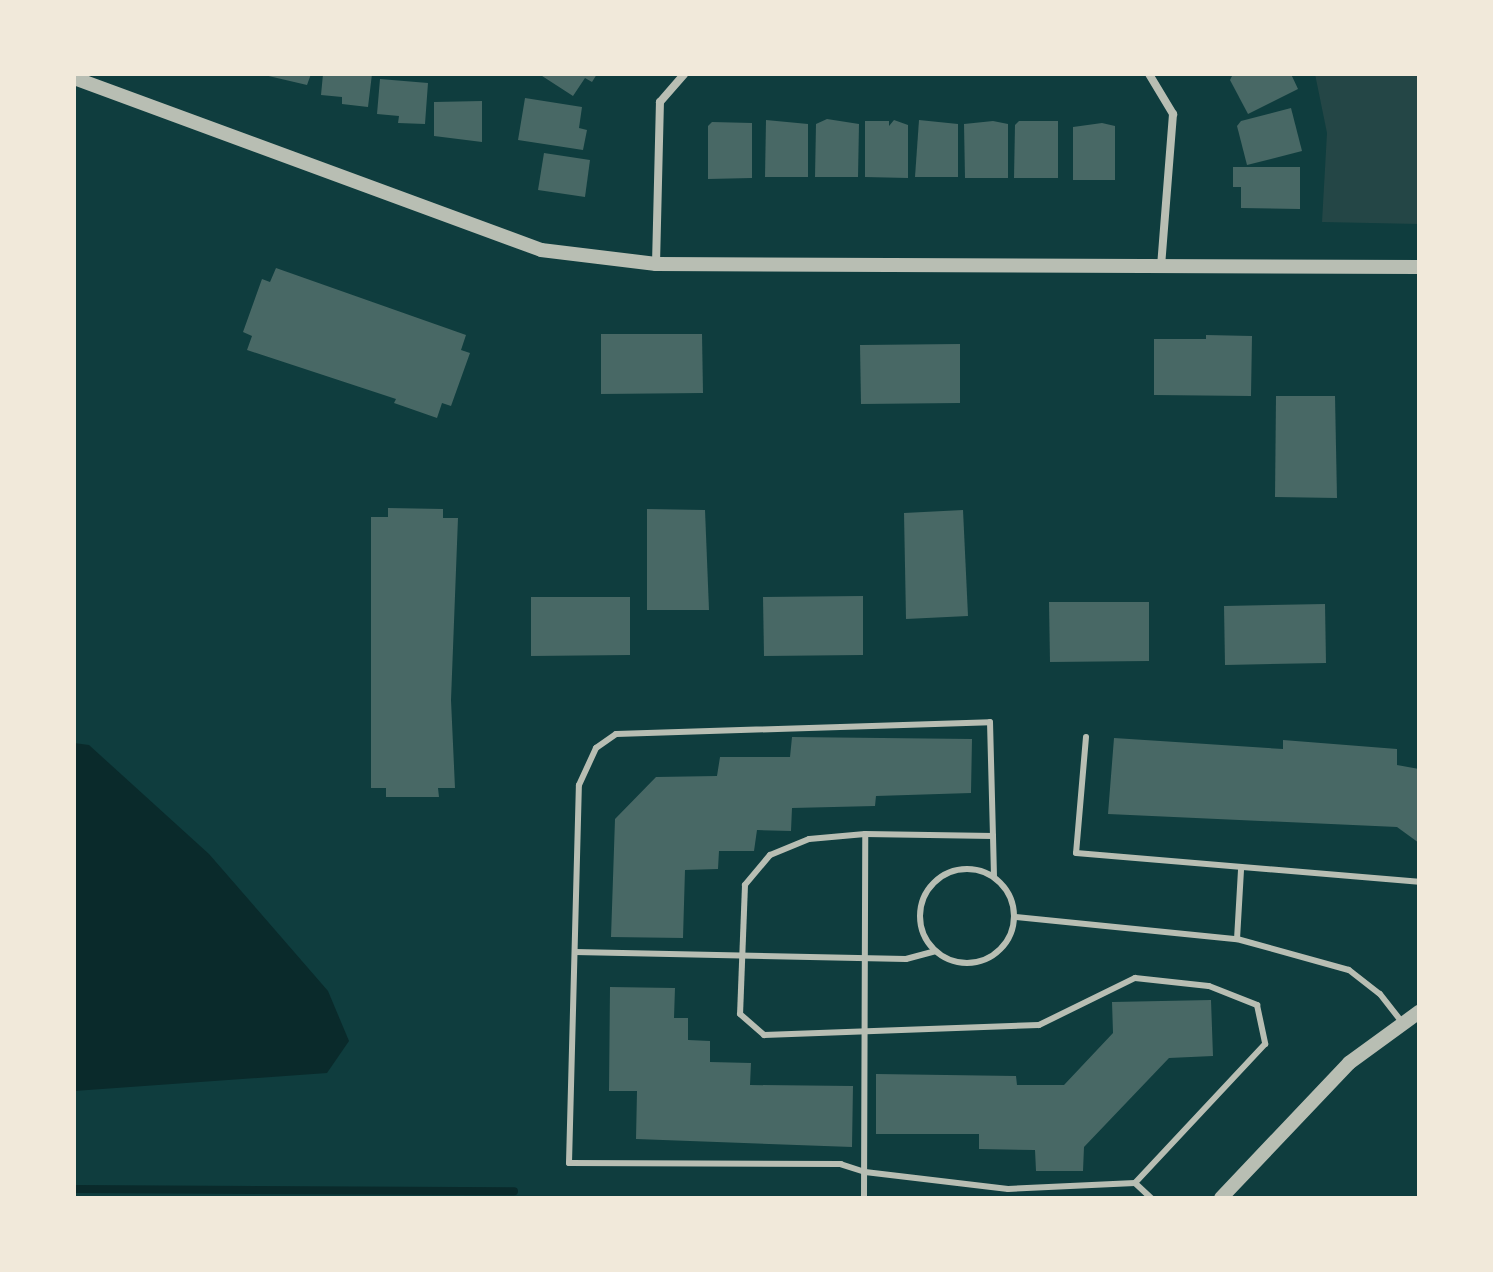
<!DOCTYPE html>
<html>
<head>
<meta charset="utf-8">
<style>
  body { margin:0 }
  #map { position:relative; width:1493px; height:1272px; overflow:hidden; background:#0f3d3e; font-family:"Archivo Narrow",sans-serif }
  div>[style] { position:absolute }
  [style*='--x'] { left:calc(var(--x)*1px); top:calc(var(--y)*1px); width:calc(var(--w)*1px); rotate:calc(var(--a)*1deg) }
  .green>* { inset:0; background:#244646 }
  .water>* { inset:0; background:#0a2a2b }
  .stream>* { height:8px; margin:-4px; padding:0 4px; transform-origin:4px; border-radius:4px; background:#0a2a2b }
  .building>* { inset:0; background:#486865 }
  .service>* { height:6px; margin:-3px; padding:0 3px; transform-origin:3px; border-radius:3px; background:#b8beb3 }
  .service>.ring { margin:-3px; padding:0; box-sizing:content-box; background:none; border:6px solid #b8beb3; border-radius:50% }
  .minor>* { height:8px; margin:-4px; padding:0 4px; transform-origin:4px; border-radius:4px; background:#b8beb3 }
  .tertiary>* { height:14px; margin:-7px; padding:0 7px; transform-origin:7px; border-radius:7px; background:#b8beb3 }
  span { translate:-50% -50%; white-space:nowrap; text-align:center; line-height:1.15; -webkit-text-stroke:6px #f1e9da; paint-order:stroke }
  .frame { position:absolute; inset:0; border:76px solid #f1e9da; pointer-events:none }
</style>
</head>
<body>
<div id="map">
  <div class="green">
    <div style="clip-path:polygon(1315px 74px,1419px 74px,1419px 224px,1322px 222px,1327px 133px)"></div>
  </div>
  <div class="water">
    <div style="clip-path:polygon(74px 743px,89px 745px,209px 854px,328px 991px,349px 1041px,327px 1073px,74px 1091px)"></div>
  </div>
  <div class="stream">
    <div style="--x:74;--y:1189;--w:440;--a:0.3"></div>
  </div>
  <div class="building">
    <div style="clip-path:polygon(260px 74px,311px 74px,307px 85px)"></div>
    <div style="clip-path:polygon(323px 74px,372px 74px,368px 107px,342px 104px,342px 97px,321px 95px)"></div>
    <div style="clip-path:polygon(539px 74px,597px 74px,592px 82px,585px 78px,573px 96px)"></div>
    <div style="clip-path:polygon(1233px 74px,1291px 74px,1298px 89px,1248px 114px,1230px 80px)"></div>
    <div style="clip-path:polygon(380px 79px,428px 83px,425px 124px,398px 123px,399px 116px,377px 114px)"></div>
    <div style="clip-path:polygon(525px 98px,582px 107px,579px 128px,587px 130px,583px 150px,518px 140px)"></div>
    <div style="clip-path:polygon(482px 101px,482px 142px,434px 136px,434px 102px)"></div>
    <div style="clip-path:polygon(1291px 108px,1302px 151px,1247px 165px,1237px 126px,1241px 121px)"></div>
    <div style="clip-path:polygon(827px 119px,859px 124px,858px 177px,815px 177px,816px 124px)"></div>
    <div style="clip-path:polygon(766px 120px,808px 124px,808px 177px,765px 177px)"></div>
    <div style="clip-path:polygon(894px 120px,908px 125px,908px 178px,865px 177px,865px 121px,889px 121px,889px 126px)"></div>
    <div style="clip-path:polygon(919px 120px,958px 124px,958px 177px,915px 177px)"></div>
    <div style="clip-path:polygon(993px 121px,1008px 124px,1008px 178px,965px 178px,964px 124px)"></div>
    <div style="clip-path:polygon(1019px 121px,1058px 121px,1058px 178px,1014px 178px,1015px 125px)"></div>
    <div style="clip-path:polygon(712px 122px,752px 123px,752px 178px,708px 179px,708px 126px)"></div>
    <div style="clip-path:polygon(1102px 123px,1115px 126px,1115px 180px,1073px 180px,1073px 127px)"></div>
    <div style="clip-path:polygon(544px 153px,590px 160px,585px 197px,538px 190px)"></div>
    <div style="clip-path:polygon(1233px 167px,1300px 167px,1300px 209px,1241px 208px,1241px 187px,1233px 187px)"></div>
    <div style="clip-path:polygon(276px 268px,466px 335px,461px 350px,470px 353px,451px 406px,442px 403px,437px 418px,394px 403px,396px 399px,247px 350px,252px 336px,243px 332px,262px 279px,270px 282px)"></div>
    <div style="clip-path:polygon(601px 334px,702px 334px,703px 393px,601px 394px)"></div>
    <div style="clip-path:polygon(1206px 335px,1252px 336px,1251px 396px,1154px 395px,1154px 339px,1206px 339px)"></div>
    <div style="clip-path:polygon(960px 344px,960px 403px,861px 404px,860px 345px)"></div>
    <div style="clip-path:polygon(1276px 396px,1335px 396px,1337px 498px,1275px 497px)"></div>
    <div style="clip-path:polygon(388px 508px,443px 509px,443px 518px,458px 518px,451px 700px,455px 788px,438px 788px,439px 797px,386px 797px,386px 788px,371px 788px,371px 517px,388px 517px)"></div>
    <div style="clip-path:polygon(647px 509px,705px 510px,709px 610px,647px 610px)"></div>
    <div style="clip-path:polygon(963px 510px,968px 616px,906px 619px,904px 513px)"></div>
    <div style="clip-path:polygon(863px 596px,863px 655px,764px 656px,763px 597px)"></div>
    <div style="clip-path:polygon(531px 597px,630px 597px,630px 655px,531px 656px)"></div>
    <div style="clip-path:polygon(1049px 602px,1149px 602px,1149px 661px,1050px 662px)"></div>
    <div style="clip-path:polygon(1325px 604px,1326px 663px,1225px 665px,1224px 606px)"></div>
    <div style="clip-path:polygon(792px 737px,972px 739px,971px 793px,876px 796px,875px 806px,792px 808px,791px 831px,757px 830px,754px 851px,719px 851px,718px 869px,685px 870px,683px 938px,611px 937px,615px 819px,656px 777px,717px 776px,720px 757px,790px 757px)"></div>
    <div style="clip-path:polygon(1114px 738px,1283px 749px,1283px 740px,1397px 749px,1397px 765px,1419px 769px,1419px 843px,1397px 827px,1108px 814px)"></div>
    <div style="clip-path:polygon(610px 987px,675px 988px,674px 1018px,688px 1018px,688px 1040px,710px 1041px,710px 1062px,751px 1063px,750px 1085px,853px 1086px,852px 1147px,636px 1139px,637px 1091px,609px 1091px)"></div>
    <div style="clip-path:polygon(1211px 1000px,1213px 1056px,1169px 1058px,1084px 1147px,1083px 1171px,1036px 1171px,1035px 1150px,979px 1149px,979px 1134px,876px 1134px,876px 1074px,1016px 1076px,1017px 1085px,1064px 1085px,1113px 1033px,1112px 1002px)"></div>
  </div>
  <div class="service">
    <div style="--x:1086;--y:737;--w:116;--a:94.9"></div>
    <div style="--x:1076;--y:853;--w:344;--a:4.8"></div>
    <div style="--x:993;--y:836;--w:128;--a:-179.1"></div>
    <div style="--x:865;--y:834;--w:56;--a:174.9"></div>
    <div style="--x:809;--y:839;--w:42;--a:157.7"></div>
    <div style="--x:770;--y:855;--w:39;--a:130"></div>
    <div style="--x:745;--y:885;--w:129;--a:92.2"></div>
    <div style="--x:740;--y:1014;--w:32;--a:41"></div>
    <div style="--x:764;--y:1035;--w:275;--a:-2.1"></div>
    <div style="--x:1039;--y:1025;--w:107;--a:-26.1"></div>
    <div style="--x:1135;--y:978;--w:74;--a:6.2"></div>
    <div style="--x:1209;--y:986;--w:52;--a:21.6"></div>
    <div style="--x:1257;--y:1005;--w:40;--a:78"></div>
    <div style="--x:1265;--y:1044;--w:190;--a:133.1"></div>
    <div style="--x:1135;--y:1183;--w:127;--a:177.3"></div>
    <div style="--x:1008;--y:1189;--w:144;--a:-173.2"></div>
    <div style="--x:865;--y:1172;--w:25;--a:-162"></div>
    <div style="--x:841;--y:1164;--w:272;--a:-179.8"></div>
    <div style="--x:569;--y:1163;--w:378;--a:-88.5"></div>
    <div style="--x:579;--y:785;--w:41;--a:-65.3"></div>
    <div style="--x:596;--y:748;--w:24;--a:-35"></div>
    <div style="--x:616;--y:734;--w:374;--a:-1.8"></div>
    <div style="--x:990;--y:722;--w:114;--a:88.5"></div>
    <div style="--x:993;--y:836;--w:41;--a:88.6"></div>
    <div class="ring" style="left:920px;top:869px;width:88px;height:88px"></div>
    <div style="--x:1241;--y:870;--w:69;--a:93.3"></div>
    <div style="--x:1237;--y:939;--w:116;--a:15.5"></div>
    <div style="--x:1349;--y:970;--w:39;--a:38"></div>
    <div style="--x:1380;--y:994;--w:36;--a:52"></div>
    <div style="--x:1015;--y:917;--w:223;--a:5.7"></div>
    <div style="--x:575;--y:952;--w:331;--a:1.2"></div>
    <div style="--x:906;--y:959;--w:30;--a:-15"></div>
    <div style="--x:1135;--y:1183;--w:22;--a:43"></div>
    <div style="--x:864;--y:1198;--w:364;--a:-89.8"></div>
  </div>
  <div class="minor">
    <div style="--x:1149;--y:74;--w:47;--a:59"></div>
    <div style="--x:1173;--y:114;--w:152;--a:94.5"></div>
    <div style="--x:656;--y:264;--w:162;--a:-88.6"></div>
    <div style="--x:660;--y:102;--w:37;--a:-49"></div>
  </div>
  <div class="tertiary">
    <div style="--x:74;--y:78;--w:498;--a:20.2"></div>
    <div style="--x:541;--y:250;--w:116;--a:6.9"></div>
    <div style="--x:656;--y:264;--w:763;--a:0.23"></div>
    <div style="--x:1221;--y:1198;--w:186;--a:-46.5"></div>
    <div style="--x:1349;--y:1063;--w:87;--a:-36.1"></div>
  </div>
  <div class="frame"></div>
</div>
</body>
</html>
